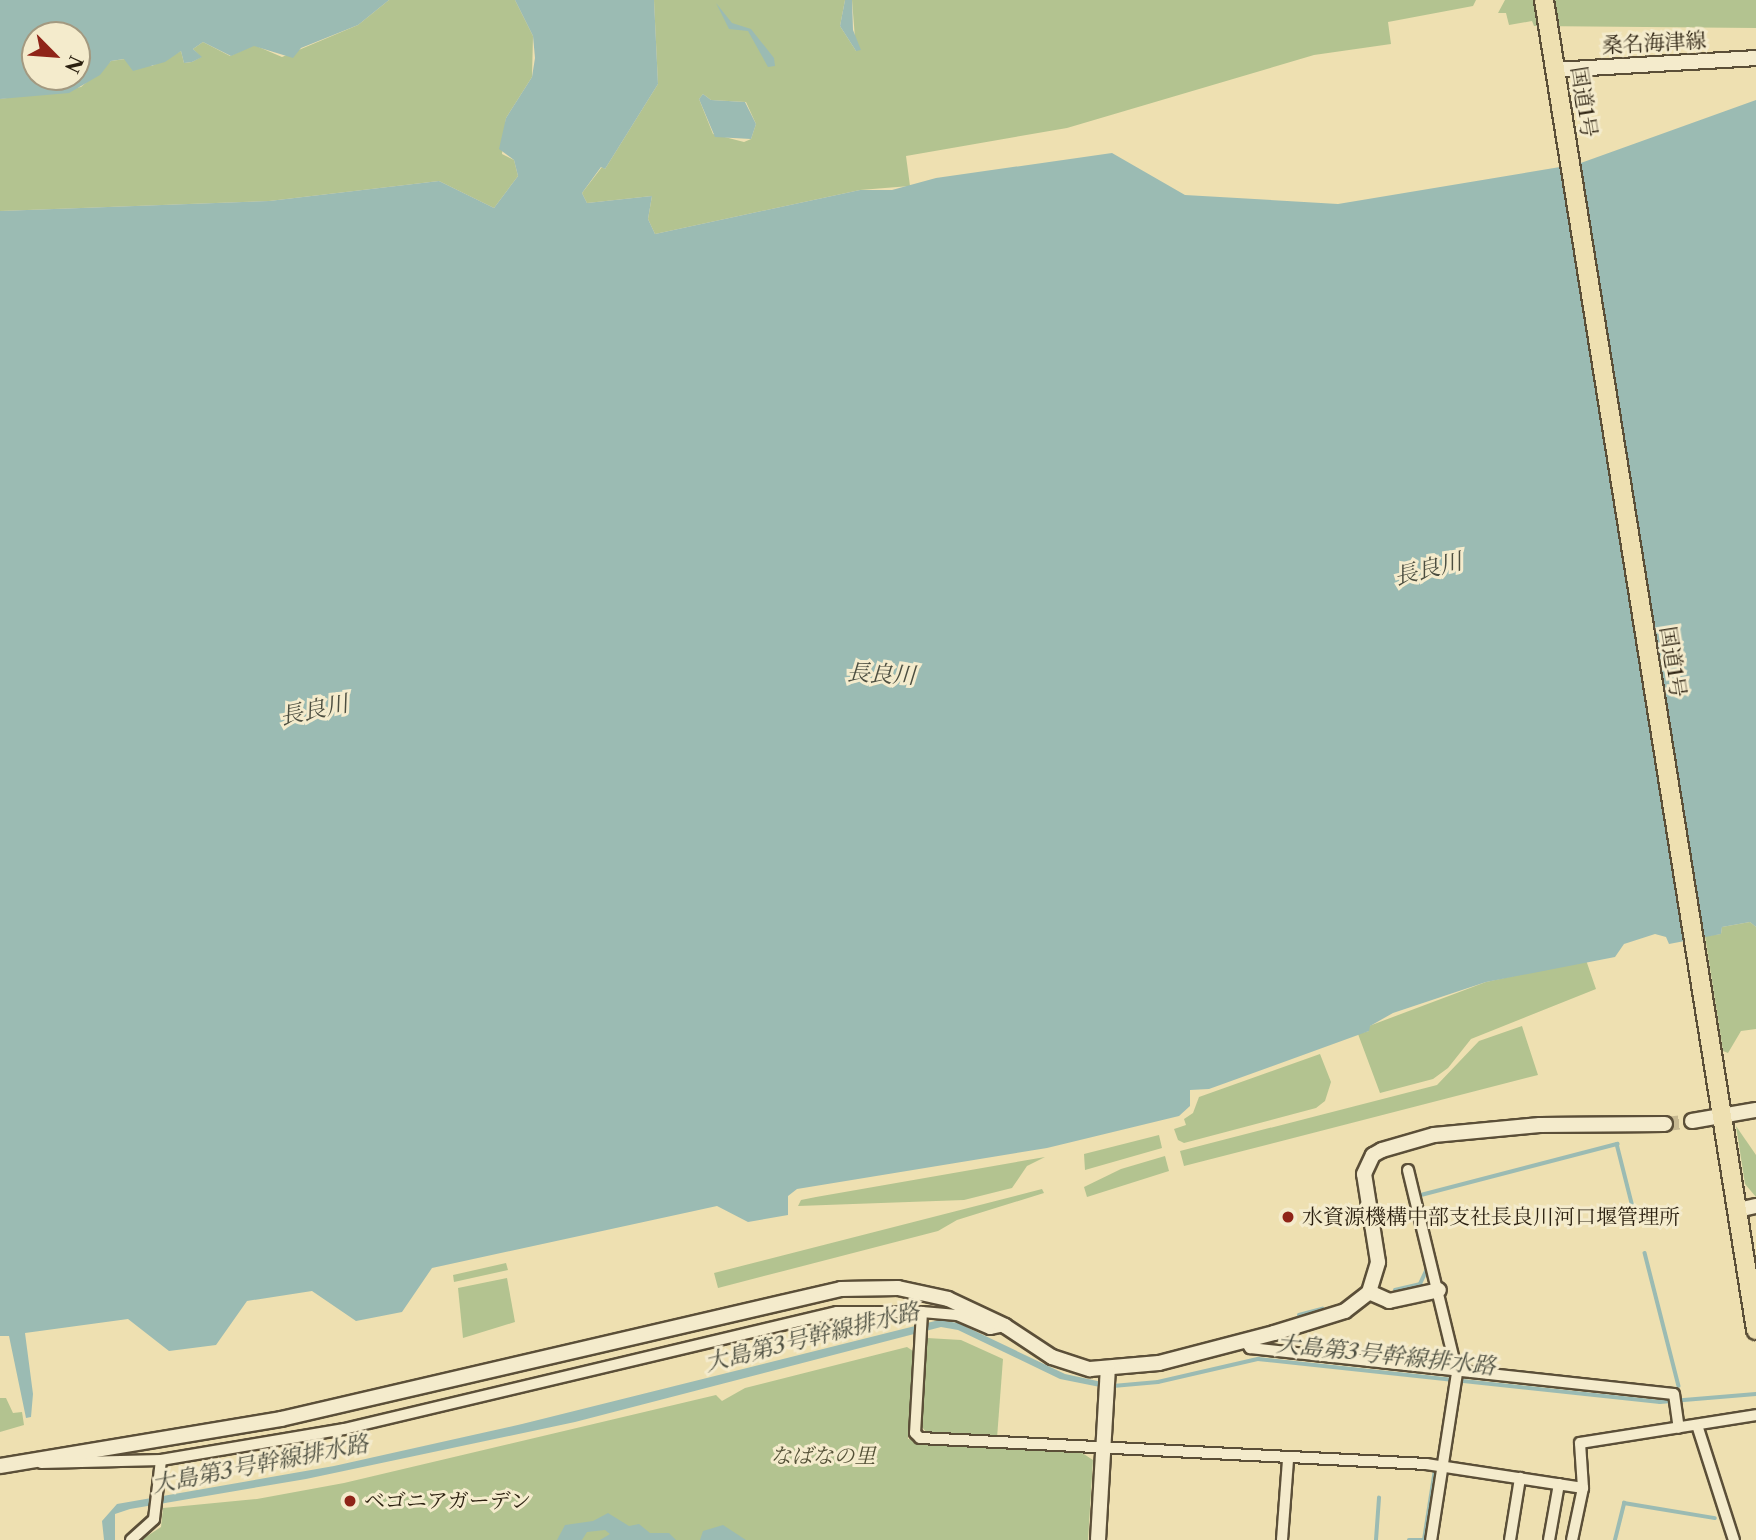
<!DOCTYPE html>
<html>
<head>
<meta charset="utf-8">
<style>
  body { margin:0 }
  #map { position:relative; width:1756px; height:1540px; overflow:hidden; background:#eee0b1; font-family:"Libre Caslon Text","Noto Serif JP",serif }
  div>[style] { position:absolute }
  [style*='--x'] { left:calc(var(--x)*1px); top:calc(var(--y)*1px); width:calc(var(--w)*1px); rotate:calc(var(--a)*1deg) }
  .green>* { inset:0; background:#b3c390 }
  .water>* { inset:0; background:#9bbbb3 }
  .stream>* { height:3.5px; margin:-1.75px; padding:0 1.75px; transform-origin:1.75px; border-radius:1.75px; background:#9bbbb3 }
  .secondary-tunnel>* { height:14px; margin-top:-7px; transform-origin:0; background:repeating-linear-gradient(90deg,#c7b991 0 14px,transparent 0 21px) }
  .roads { filter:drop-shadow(2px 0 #5b4f38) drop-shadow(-2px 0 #5b4f38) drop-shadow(0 2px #5b4f38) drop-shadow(0 -2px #5b4f38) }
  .street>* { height:10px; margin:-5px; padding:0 5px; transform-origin:5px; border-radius:5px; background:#f4ebcc }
  .secondary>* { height:14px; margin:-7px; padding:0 7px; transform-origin:7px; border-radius:7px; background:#f4ebcc }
  .highway>* { height:18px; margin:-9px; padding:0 9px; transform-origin:9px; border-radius:9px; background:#eee0b1 }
  .dots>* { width:19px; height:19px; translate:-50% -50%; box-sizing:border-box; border:4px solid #f4ebcc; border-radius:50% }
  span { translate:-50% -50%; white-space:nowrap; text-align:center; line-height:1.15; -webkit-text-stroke:6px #f4ebcc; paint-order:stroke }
  .street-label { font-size:21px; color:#2a1f0f }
  .poi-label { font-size:21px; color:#2a1f0f }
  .left { translate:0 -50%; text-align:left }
  .park-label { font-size:21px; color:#535036; font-style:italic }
  .water-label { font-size:23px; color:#4c4e40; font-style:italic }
  .north { position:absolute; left:21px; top:21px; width:70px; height:70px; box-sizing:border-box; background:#f4ebcc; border:2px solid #a39980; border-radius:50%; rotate:115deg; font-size:19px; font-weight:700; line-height:28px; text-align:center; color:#2a1f0f }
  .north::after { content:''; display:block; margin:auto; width:24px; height:32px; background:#8f2418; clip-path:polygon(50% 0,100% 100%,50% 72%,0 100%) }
</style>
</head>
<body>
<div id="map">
  <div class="green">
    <div style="clip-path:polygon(389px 0,515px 0,533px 36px,532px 77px,506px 118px,502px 154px,514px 160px,518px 176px,494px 208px,439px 181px,269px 201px,0 211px,0 99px,81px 87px,111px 61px,125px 59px,152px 66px,181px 51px,184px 63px,192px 62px,201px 57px,193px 49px,203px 42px,230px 56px,254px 45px,282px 57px,358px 25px)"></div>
    <div style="clip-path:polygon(evenodd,654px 0,845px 0,840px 26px,856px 51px,852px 0,1476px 0,1473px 6px,1388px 22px,1391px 44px,1314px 55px,1067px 128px,906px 156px,910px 186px,860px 190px,655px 234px,648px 219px,652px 196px,587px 203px,582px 193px,602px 167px,605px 169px,658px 84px,654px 0,703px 94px,711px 100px,746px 102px,756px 124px,751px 139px,744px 142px,713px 134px,699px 99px,703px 94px)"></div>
    <div style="clip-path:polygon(1505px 0,1756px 0,1756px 28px,1534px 26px,1532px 21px,1509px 25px,1506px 13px,1498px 13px)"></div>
    <div style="clip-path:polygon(1750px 922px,1756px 927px,1756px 1029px,1741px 1031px,1728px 1053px,1723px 1051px,1705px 936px,1721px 934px,1722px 927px)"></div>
    <div style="clip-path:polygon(1586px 960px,1596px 989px,1471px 1039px,1448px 1068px,1433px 1079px,1380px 1093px,1358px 1034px,1369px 1031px,1369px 1026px,1486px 982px)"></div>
    <div style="clip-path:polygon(1522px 1026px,1538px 1075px,1184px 1166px,1180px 1151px,1437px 1085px,1479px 1041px)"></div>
    <div style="clip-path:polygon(1320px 1054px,1331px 1082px,1325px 1101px,1316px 1108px,1184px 1143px,1178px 1140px,1174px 1129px,1186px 1125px,1184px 1119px,1193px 1113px,1199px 1097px)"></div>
    <div style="clip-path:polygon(1736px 1126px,1756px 1155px,1756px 1197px,1745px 1184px)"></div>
    <div style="clip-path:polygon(1159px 1135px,1162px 1148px,1085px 1170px,1084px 1154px)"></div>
    <div style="clip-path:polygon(1165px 1156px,1169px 1171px,1087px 1197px,1084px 1187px,1121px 1169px)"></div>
    <div style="clip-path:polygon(1045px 1157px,1027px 1166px,1012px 1188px,964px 1200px,798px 1206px,801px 1200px,816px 1197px)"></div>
    <div style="clip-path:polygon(1042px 1189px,1044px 1193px,957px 1220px,938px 1231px,718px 1288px,714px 1273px)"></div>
    <div style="clip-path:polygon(506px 1263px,508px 1270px,454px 1282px,453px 1275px)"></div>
    <div style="clip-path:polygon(507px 1278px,515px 1322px,463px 1338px,458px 1288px)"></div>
    <div style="clip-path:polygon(927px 1338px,961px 1340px,1003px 1359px,997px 1438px,927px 1433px,921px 1426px)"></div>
    <div style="clip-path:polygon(907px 1347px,913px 1351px,908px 1439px,1079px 1451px,1093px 1460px,1088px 1540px,141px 1540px,161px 1527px,163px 1508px,257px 1499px,344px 1483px,716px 1395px,722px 1401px,745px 1388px)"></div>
    <div style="clip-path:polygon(0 1398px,6px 1398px,13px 1413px,22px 1412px,24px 1425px,0 1432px)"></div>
  </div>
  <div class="water">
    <div style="clip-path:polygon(evenodd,0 0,389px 0,358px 25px,301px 48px,293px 58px,254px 46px,231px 56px,203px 42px,193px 49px,202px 57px,192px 62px,184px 63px,181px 51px,165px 62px,133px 71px,124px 59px,111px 61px,100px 75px,69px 93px,0 99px,0 0,35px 35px,77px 35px,77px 77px,35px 77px,35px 35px)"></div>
    <div style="clip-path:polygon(515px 0,654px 0,658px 84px,605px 169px,601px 167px,582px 193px,587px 203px,652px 196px,648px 219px,655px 234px,860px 190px,892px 190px,936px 178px,1112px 153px,1185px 195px,1338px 204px,1578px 164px,1756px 100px,1756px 927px,1750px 922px,1722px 927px,1721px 934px,1669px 944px,1666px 937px,1655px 934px,1624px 944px,1615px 957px,1486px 982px,1393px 1013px,1370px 1026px,1369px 1031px,1209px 1089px,1190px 1090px,1190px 1106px,1179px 1116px,1047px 1148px,797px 1189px,788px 1196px,788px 1215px,748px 1222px,717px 1206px,432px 1268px,402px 1312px,356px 1321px,312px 1291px,247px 1301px,216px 1345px,169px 1351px,128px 1319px,25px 1333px,33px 1394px,31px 1417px,26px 1418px,9px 1336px,0 1336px,0 211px,269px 201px,439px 181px,494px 208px,518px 176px,514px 160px,499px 149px,506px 118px,532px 77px,535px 58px,533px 36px)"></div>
    <div style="clip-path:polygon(845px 0,852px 0,853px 30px,861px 50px,856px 51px,840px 26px)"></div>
    <div style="clip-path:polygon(716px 3px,732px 23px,751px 29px,774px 58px,775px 66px,768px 67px,748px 31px,729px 29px)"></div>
    <div style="clip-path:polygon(703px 94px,711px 100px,745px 102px,756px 124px,751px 139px,715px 137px,699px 99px)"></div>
    <div style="clip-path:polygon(939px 1320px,958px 1323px,1065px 1374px,1116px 1385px,1115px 1390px,1060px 1379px,958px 1330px,941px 1327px,575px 1422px,306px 1479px,130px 1509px,115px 1514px,115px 1540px,104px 1540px,102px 1521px,117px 1504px,334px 1466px,522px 1424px)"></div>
    <div style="clip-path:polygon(608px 1513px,629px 1526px,639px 1524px,650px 1533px,669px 1533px,676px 1540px,600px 1540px,610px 1534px,605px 1530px,587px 1532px,582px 1540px,557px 1540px,565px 1525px,593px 1521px)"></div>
    <div style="clip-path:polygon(723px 1525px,746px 1540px,700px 1540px,703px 1531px)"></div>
  </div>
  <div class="stream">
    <div style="--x:1421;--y:1195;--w:203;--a:-14.6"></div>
    <div style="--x:1617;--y:1144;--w:81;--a:75.8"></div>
    <div style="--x:1410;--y:1198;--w:27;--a:77"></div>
    <div style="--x:1645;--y:1253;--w:137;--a:75.7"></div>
    <div style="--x:1395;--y:1290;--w:26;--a:-13"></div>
    <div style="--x:1420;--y:1284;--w:17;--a:-65"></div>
    <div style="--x:1299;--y:1315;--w:24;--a:-15"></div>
    <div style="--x:1113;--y:1386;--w:45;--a:-5.1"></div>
    <div style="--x:1158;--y:1382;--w:103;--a:-13"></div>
    <div style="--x:1258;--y:1359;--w:404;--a:6.1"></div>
    <div style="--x:1660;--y:1402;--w:96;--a:-4.8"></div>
    <div style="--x:1376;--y:1540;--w:42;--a:-85.9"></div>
    <div style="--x:1409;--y:1540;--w:15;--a:0"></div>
    <div style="--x:1424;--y:1540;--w:71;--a:-81.1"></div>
    <div style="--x:1615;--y:1540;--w:38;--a:-76"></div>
    <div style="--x:1624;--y:1503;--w:92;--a:9.4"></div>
  </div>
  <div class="secondary-tunnel">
    <div style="--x:1665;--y:1124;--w:27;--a:-6"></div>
  </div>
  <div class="roads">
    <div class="street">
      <div style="--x:1408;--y:1170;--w:209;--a:76.4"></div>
      <div style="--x:1457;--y:1373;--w:169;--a:98.8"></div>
      <div style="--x:922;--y:1312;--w:121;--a:93.3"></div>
      <div style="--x:915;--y:1433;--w:7;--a:45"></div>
      <div style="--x:920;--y:1438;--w:507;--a:2.94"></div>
      <div style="--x:1426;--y:1464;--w:159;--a:8.7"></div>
      <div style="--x:1583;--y:1488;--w:53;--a:101.9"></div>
      <div style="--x:1245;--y:1341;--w:9;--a:54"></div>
      <div style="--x:1250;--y:1348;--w:426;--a:6.2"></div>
      <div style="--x:1674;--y:1394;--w:34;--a:82"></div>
      <div style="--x:1697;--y:1425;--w:121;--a:72.2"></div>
      <div style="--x:41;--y:1463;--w:120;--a:-1.4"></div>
      <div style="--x:161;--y:1460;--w:186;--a:-9.6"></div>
      <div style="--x:344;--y:1429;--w:507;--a:-13.35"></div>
      <div style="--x:837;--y:1312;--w:85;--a:0"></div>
      <div style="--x:922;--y:1312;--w:35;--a:5"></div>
      <div style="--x:957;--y:1315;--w:36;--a:23"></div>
      <div style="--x:990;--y:1329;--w:14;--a:-12"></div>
      <div style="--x:1583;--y:1488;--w:45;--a:-93.8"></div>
      <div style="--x:1580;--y:1443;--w:178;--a:-9"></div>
      <div style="--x:131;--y:1540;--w:31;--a:-42"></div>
      <div style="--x:154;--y:1519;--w:59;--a:-83.2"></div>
      <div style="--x:1282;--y:1540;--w:80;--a:-85.7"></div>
      <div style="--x:1510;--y:1540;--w:63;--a:-80.8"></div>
      <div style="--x:1549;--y:1540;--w:57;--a:-79.9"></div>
    </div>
    <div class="secondary">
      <div style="--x:1555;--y:70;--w:201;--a:-3.4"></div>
      <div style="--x:1692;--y:1121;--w:65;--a:-9.8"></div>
      <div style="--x:1738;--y:1210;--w:18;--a:-13"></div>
      <div style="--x:1369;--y:1292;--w:31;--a:-73"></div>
      <div style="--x:1378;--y:1262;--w:89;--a:-99"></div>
      <div style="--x:1364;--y:1174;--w:21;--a:-65"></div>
      <div style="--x:1373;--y:1155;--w:10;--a:-29"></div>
      <div style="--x:1382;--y:1150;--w:54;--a:-16.1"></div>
      <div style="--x:1434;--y:1135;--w:106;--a:-5.4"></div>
      <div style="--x:1540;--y:1125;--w:125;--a:-0.5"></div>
      <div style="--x:0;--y:1466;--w:285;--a:-9.5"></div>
      <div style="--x:281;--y:1419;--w:575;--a:-13.07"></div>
      <div style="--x:841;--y:1289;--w:57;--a:-1"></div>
      <div style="--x:898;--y:1288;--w:51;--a:12.4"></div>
      <div style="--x:948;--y:1299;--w:63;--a:25.3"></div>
      <div style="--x:1005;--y:1326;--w:56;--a:33.4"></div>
      <div style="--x:1052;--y:1357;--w:40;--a:18"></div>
      <div style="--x:1090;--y:1369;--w:69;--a:-5"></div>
      <div style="--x:1159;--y:1363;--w:119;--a:-14.6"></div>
      <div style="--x:1274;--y:1333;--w:74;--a:-17.2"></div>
      <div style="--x:1345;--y:1311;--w:31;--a:-38"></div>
      <div style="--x:1369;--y:1292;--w:22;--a:24"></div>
      <div style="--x:1389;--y:1301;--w:51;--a:-12.4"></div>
      <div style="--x:1098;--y:1540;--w:171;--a:-86.7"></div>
    </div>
    <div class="highway">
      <div style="--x:1544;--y:0;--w:1347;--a:80.94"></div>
    </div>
  </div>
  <div class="dots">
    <div style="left:1288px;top:1217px;background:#8f2418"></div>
    <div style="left:350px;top:1501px;background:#8f2418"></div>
  </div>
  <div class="street-label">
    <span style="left:1654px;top:43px;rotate:-3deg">桑名海津線</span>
    <span style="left:1584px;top:102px;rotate:81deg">国道1号</span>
    <span style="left:1673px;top:662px;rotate:81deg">国道1号</span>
  </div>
  <div class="poi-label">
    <span class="left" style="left:1302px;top:1217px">水資源機構中部支社長良川河口堰管理所</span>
    <span class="left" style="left:364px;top:1501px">ベゴニアガーデン</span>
  </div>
  <div class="park-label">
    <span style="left:823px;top:1456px">なばなの里</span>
  </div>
  <div class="water-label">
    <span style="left:1428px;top:569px;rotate:-14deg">長良川</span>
    <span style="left:881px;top:674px;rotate:3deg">長良川</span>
    <span style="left:314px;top:710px;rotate:-12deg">長良川</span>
    <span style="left:812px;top:1337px;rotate:-14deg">大島第3号幹線排水路</span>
    <span style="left:1386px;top:1355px;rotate:6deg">大島第3号幹線排水路</span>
    <span style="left:260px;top:1464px;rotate:-11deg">大島第3号幹線排水路</span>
  </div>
  <div class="north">N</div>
</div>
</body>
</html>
